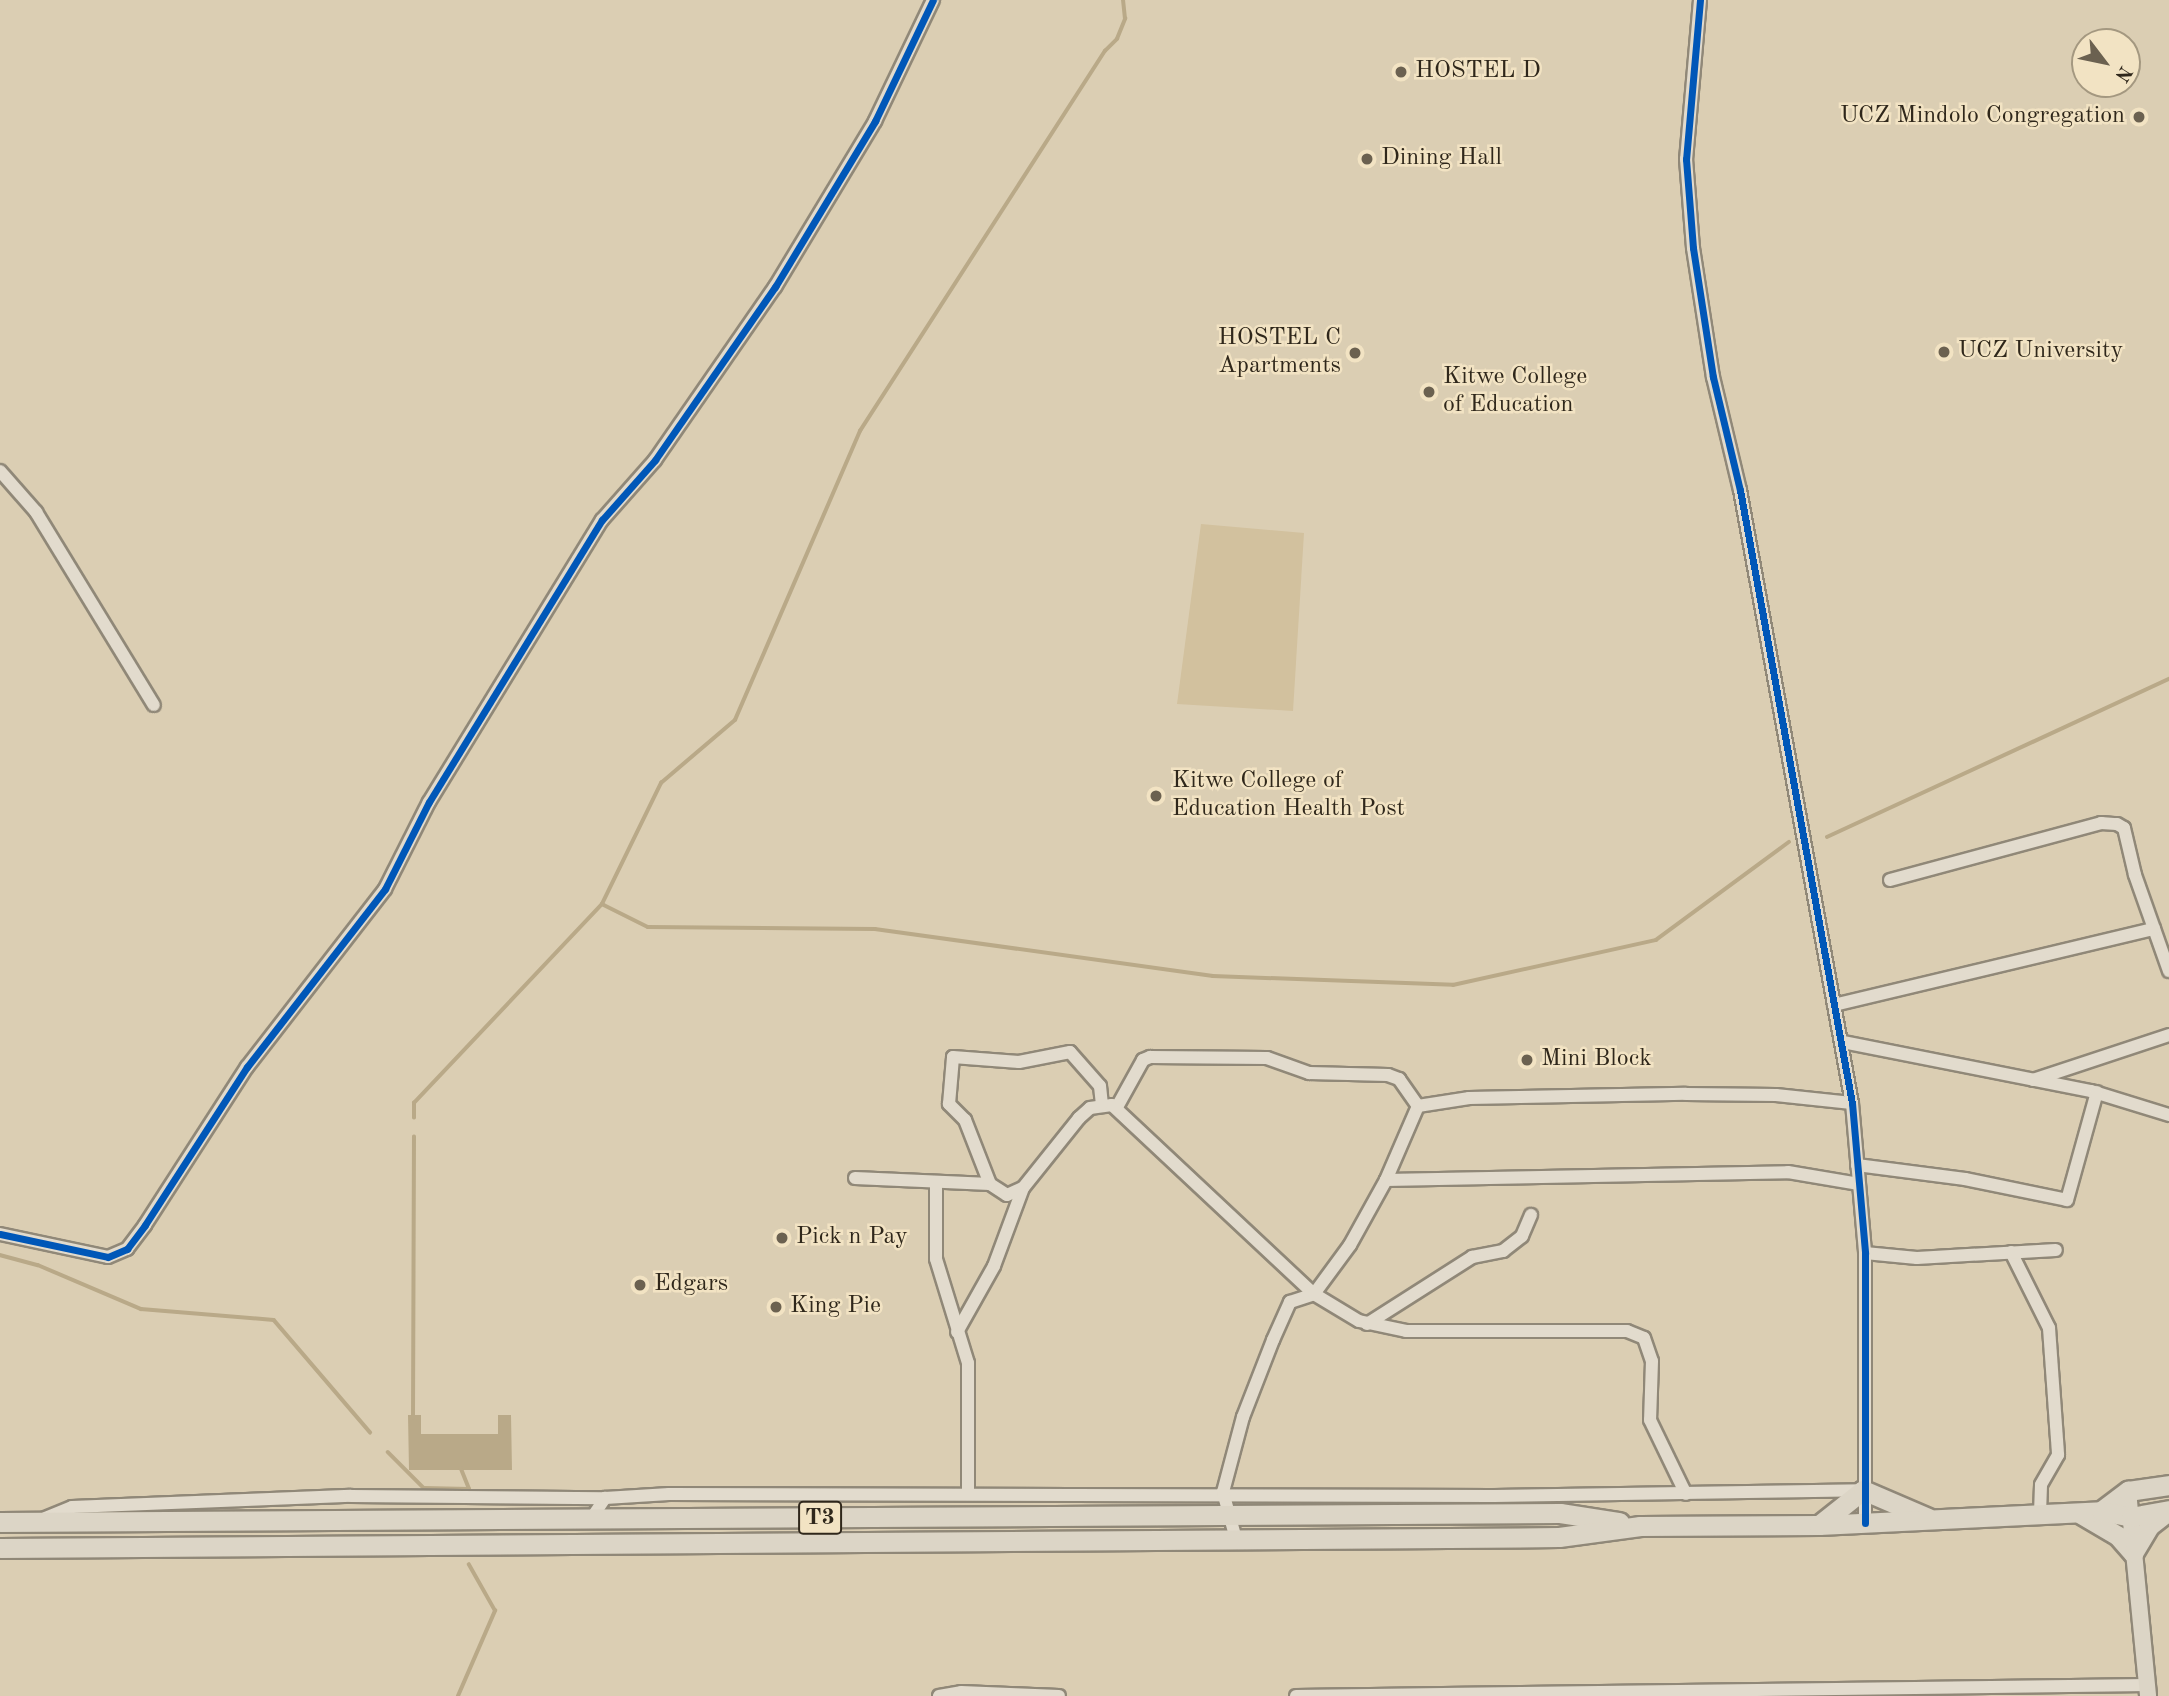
<!DOCTYPE html>
<html>
<head>
<meta charset="utf-8">
<style>
  body { margin:0 }
  #map { position:relative; width:2169px; height:1696px; overflow:hidden; background:#dbceb3; font-family:"Old Standard TT",serif }
  div>[style] { position:absolute }
  [style*='--x'] { left:calc(var(--x)*1px); top:calc(var(--y)*1px); width:calc(var(--w)*1px); rotate:calc(var(--a)*1deg) }
  .green>* { inset:0; background:#d2c19e }
  .water>* { inset:0; background:#b9a988 }
  .stream>* { height:3.5px; margin:-1.75px; padding:0 1.75px; transform-origin:1.75px; border-radius:1.75px; background:#b9a988 }
  .roads { filter:drop-shadow(2px 0 #908878) drop-shadow(-2px 0 #908878) drop-shadow(0 2px #908878) drop-shadow(0 -2px #908878) }
  .minor>* { height:12px; margin:-6px; padding:0 6px; transform-origin:6px; border-radius:6px; background:#e2dbcd }
  .major>* { height:16px; margin:-8px; padding:0 8px; transform-origin:8px; border-radius:8px; background:#dcd5c6 }
  .highway>* { height:19px; margin:-9.5px; padding:0 9.5px; transform-origin:9.5px; border-radius:9.5px; background:#dcd5c6 }
  .cycleway>* { height:7px; margin:-3.5px; padding:0 3.5px; transform-origin:3.5px; border-radius:3.5px; background:#0057b8 }
  .dots>* { width:19px; height:19px; translate:-50% -50%; box-sizing:border-box; border:4px solid #f2e3c3; border-radius:50% }
  span { translate:-50% -50%; white-space:nowrap; text-align:center; line-height:1.15; -webkit-text-stroke:5px #f2e3c3; paint-order:stroke }
  .shield-label span { padding:2px 5px; background:#f2e3c3; border:2px solid; border-radius:5px; -webkit-text-stroke-width:0 }
  .shield-label { font-size:23px; color:#2f271b; font-weight:700 }
  .poi-label { font-size:24px; color:#2f271b }
  .left { translate:0 -50%; text-align:left }
  .right { translate:-100% -50%; text-align:right }
  .north { position:absolute; left:2071px; top:28px; width:70px; height:70px; box-sizing:border-box; background:#f2e3c3; border:2px solid #a49880; border-radius:50%; rotate:122deg; font-size:19px; font-weight:700; line-height:28px; text-align:center; color:#2f271b }
  .north::after { content:''; display:block; margin:auto; width:24px; height:32px; background:#6b6150; clip-path:polygon(50% 0,100% 100%,50% 72%,0 100%) }
</style>
</head>
<body>
<div id="map">
  <div class="green">
    <div style="clip-path:polygon(1201px 524px,1304px 533px,1293px 711px,1177px 704px)"></div>
  </div>
  <div class="water">
    <div style="clip-path:polygon(408px 1415px,421px 1415px,421px 1434px,498px 1434px,498px 1415px,511px 1415px,512px 1470px,409px 1470px)"></div>
  </div>
  <div class="stream">
    <div style="--x:1827;--y:837;--w:377;--a:-24.8"></div>
    <div style="--x:602;--y:904;--w:51;--a:26.6"></div>
    <div style="--x:648;--y:927;--w:227;--a:0.5"></div>
    <div style="--x:875;--y:929;--w:341;--a:7.9"></div>
    <div style="--x:1213;--y:976;--w:240;--a:2.1"></div>
    <div style="--x:1453;--y:985;--w:208;--a:-12.5"></div>
    <div style="--x:1656;--y:940;--w:165;--a:-36.4"></div>
    <div style="--x:414;--y:1118;--w:15;--a:-90"></div>
    <div style="--x:414;--y:1103;--w:274;--a:-46.6"></div>
    <div style="--x:602;--y:904;--w:135;--a:-64"></div>
    <div style="--x:661;--y:783;--w:97;--a:-40.4"></div>
    <div style="--x:735;--y:720;--w:315;--a:-66.6"></div>
    <div style="--x:860;--y:431;--w:452;--a:-57.2"></div>
    <div style="--x:1105;--y:51;--w:17;--a:-45"></div>
    <div style="--x:1117;--y:39;--w:22;--a:-68"></div>
    <div style="--x:1125;--y:19;--w:19;--a:-96"></div>
    <div style="--x:0;--y:1255;--w:39;--a:15"></div>
    <div style="--x:38;--y:1265;--w:112;--a:23.1"></div>
    <div style="--x:141;--y:1309;--w:133;--a:4.7"></div>
    <div style="--x:274;--y:1320;--w:148;--a:49.4"></div>
    <div style="--x:413;--y:1418;--w:281;--a:-89.8"></div>
    <div style="--x:388;--y:1452;--w:51;--a:45"></div>
    <div style="--x:424;--y:1488;--w:45;--a:1.3"></div>
    <div style="--x:469;--y:1489;--w:22;--a:-112"></div>
    <div style="--x:458;--y:1696;--w:93;--a:-66.5"></div>
    <div style="--x:495;--y:1611;--w:53;--a:-119.5"></div>
  </div>
  <div class="roads">
    <div class="minor">
      <div style="--x:1700;--y:0;--w:160;--a:95"></div>
      <div style="--x:1686;--y:159;--w:89;--a:85.5"></div>
      <div style="--x:1693;--y:248;--w:131;--a:81.2"></div>
      <div style="--x:1713;--y:377;--w:116;--a:76.6"></div>
      <div style="--x:1740;--y:490;--w:623;--a:79.65"></div>
      <div style="--x:1852;--y:1103;--w:151;--a:85"></div>
      <div style="--x:1865;--y:1253;--w:270;--a:90"></div>
      <div style="--x:0;--y:471;--w:55;--a:48.7"></div>
      <div style="--x:36;--y:512;--w:226;--a:58.6"></div>
      <div style="--x:1890;--y:880;--w:219;--a:-15.1"></div>
      <div style="--x:2101;--y:823;--w:16;--a:4"></div>
      <div style="--x:2117;--y:824;--w:8;--a:30"></div>
      <div style="--x:2124;--y:828;--w:48;--a:76.8"></div>
      <div style="--x:2135;--y:875;--w:102;--a:70.5"></div>
      <div style="--x:1834;--y:1005;--w:329;--a:-13.4"></div>
      <div style="--x:1843;--y:1042;--w:253;--a:11.2"></div>
      <div style="--x:2091;--y:1091;--w:82;--a:17.1"></div>
      <div style="--x:2033;--y:1080;--w:143;--a:-18.3"></div>
      <div style="--x:1117;--y:1107;--w:54;--a:-61"></div>
      <div style="--x:1143;--y:1060;--w:8;--a:-23"></div>
      <div style="--x:1150;--y:1057;--w:117;--a:0.5"></div>
      <div style="--x:1267;--y:1058;--w:45;--a:19.7"></div>
      <div style="--x:1309;--y:1073;--w:79;--a:1.5"></div>
      <div style="--x:1388;--y:1075;--w:12;--a:20"></div>
      <div style="--x:1399;--y:1079;--w:33;--a:55"></div>
      <div style="--x:1857;--y:1165;--w:109;--a:7.4"></div>
      <div style="--x:1965;--y:1179;--w:104;--a:11.6"></div>
      <div style="--x:2067;--y:1200;--w:112;--a:-74.5"></div>
      <div style="--x:855;--y:1178;--w:135;--a:2.5"></div>
      <div style="--x:990;--y:1184;--w:20;--a:33"></div>
      <div style="--x:1007;--y:1195;--w:17;--a:-24"></div>
      <div style="--x:1023;--y:1188;--w:90;--a:-51.3"></div>
      <div style="--x:1079;--y:1118;--w:15;--a:-42"></div>
      <div style="--x:1090;--y:1108;--w:22;--a:-8"></div>
      <div style="--x:1112;--y:1105;--w:277;--a:43.1"></div>
      <div style="--x:1314;--y:1294;--w:52;--a:31"></div>
      <div style="--x:1359;--y:1321;--w:48;--a:12"></div>
      <div style="--x:1406;--y:1331;--w:221;--a:0"></div>
      <div style="--x:1627;--y:1331;--w:18;--a:22"></div>
      <div style="--x:1644;--y:1338;--w:24;--a:71"></div>
      <div style="--x:1652;--y:1361;--w:59;--a:91.9"></div>
      <div style="--x:1650;--y:1420;--w:82;--a:64.1"></div>
      <div style="--x:1386;--y:1180;--w:402;--a:-1.1"></div>
      <div style="--x:1788;--y:1172;--w:72;--a:9.6"></div>
      <div style="--x:936;--y:1183;--w:76;--a:90"></div>
      <div style="--x:936;--y:1259;--w:109;--a:72.9"></div>
      <div style="--x:968;--y:1363;--w:131;--a:90"></div>
      <div style="--x:990;--y:1184;--w:69;--a:-111.3"></div>
      <div style="--x:965;--y:1120;--w:23;--a:-135"></div>
      <div style="--x:949;--y:1104;--w:47;--a:-85.1"></div>
      <div style="--x:953;--y:1057;--w:66;--a:4.3"></div>
      <div style="--x:1019;--y:1062;--w:52;--a:-11.1"></div>
      <div style="--x:1070;--y:1052;--w:45;--a:48.6"></div>
      <div style="--x:1100;--y:1086;--w:18;--a:84"></div>
      <div style="--x:0;--y:1234;--w:110;--a:12"></div>
      <div style="--x:108;--y:1257;--w:21;--a:-23"></div>
      <div style="--x:127;--y:1249;--w:30;--a:-53"></div>
      <div style="--x:145;--y:1225;--w:188;--a:-57.2"></div>
      <div style="--x:247;--y:1067;--w:225;--a:-52.2"></div>
      <div style="--x:385;--y:889;--w:97;--a:-63.2"></div>
      <div style="--x:429;--y:802;--w:331;--a:-58.5"></div>
      <div style="--x:602;--y:520;--w:80;--a:-48.5"></div>
      <div style="--x:655;--y:460;--w:211;--a:-55.3"></div>
      <div style="--x:775;--y:287;--w:194;--a:-58.9"></div>
      <div style="--x:875;--y:121;--w:134;--a:-64.4"></div>
      <div style="--x:2011;--y:1252;--w:85;--a:63.4"></div>
      <div style="--x:2049;--y:1328;--w:127;--a:85.9"></div>
      <div style="--x:2058;--y:1455;--w:34;--a:120"></div>
      <div style="--x:2041;--y:1485;--w:30;--a:92"></div>
      <div style="--x:1865;--y:1253;--w:52;--a:5.5"></div>
      <div style="--x:1917;--y:1258;--w:139;--a:-3.3"></div>
      <div style="--x:1367;--y:1324;--w:125;--a:-32.5"></div>
      <div style="--x:1472;--y:1257;--w:32;--a:-11"></div>
      <div style="--x:1503;--y:1251;--w:24;--a:-38"></div>
      <div style="--x:1522;--y:1236;--w:23;--a:-67"></div>
      <div style="--x:957;--y:1332;--w:76;--a:-60.7"></div>
      <div style="--x:994;--y:1266;--w:83;--a:-69.6"></div>
      <div style="--x:593;--y:1516;--w:22;--a:-56"></div>
      <div style="--x:605;--y:1498;--w:64;--a:-3.6"></div>
      <div style="--x:669;--y:1494;--w:825;--a:0.14"></div>
      <div style="--x:1494;--y:1496;--w:369;--a:-0.9"></div>
      <div style="--x:45;--y:1518;--w:29;--a:-22"></div>
      <div style="--x:72;--y:1507;--w:279;--a:-2.3"></div>
      <div style="--x:351;--y:1496;--w:254;--a:0.5"></div>
      <div style="--x:1236;--y:1539;--w:49;--a:-105.5"></div>
      <div style="--x:1223;--y:1492;--w:78;--a:-75.1"></div>
      <div style="--x:1243;--y:1417;--w:83;--a:-68.7"></div>
      <div style="--x:1273;--y:1340;--w:42;--a:-65.9"></div>
      <div style="--x:1290;--y:1302;--w:25;--a:-18"></div>
      <div style="--x:1314;--y:1294;--w:61;--a:-53.7"></div>
      <div style="--x:1350;--y:1245;--w:74;--a:-61"></div>
      <div style="--x:1386;--y:1180;--w:81;--a:-66.6"></div>
      <div style="--x:1418;--y:1106;--w:52;--a:-8.9"></div>
      <div style="--x:1469;--y:1098;--w:217;--a:-1.1"></div>
      <div style="--x:1686;--y:1094;--w:90;--a:0.6"></div>
      <div style="--x:1776;--y:1095;--w:76;--a:6"></div>
      <div style="--x:939;--y:1696;--w:22;--a:-10"></div>
      <div style="--x:961;--y:1692;--w:98;--a:2.3"></div>
      <div style="--x:1296;--y:1696;--w:852;--a:-0.74"></div>
    </div>
    <div class="major">
      <div style="--x:2128;--y:1491;--w:206;--a:84.4"></div>
    </div>
    <div class="highway">
      <div style="--x:2101;--y:1511;--w:34;--a:-37"></div>
      <div style="--x:2128;--y:1491;--w:41;--a:-8.3"></div>
      <div style="--x:2081;--y:1514;--w:43;--a:30.7"></div>
      <div style="--x:2118;--y:1536;--w:23;--a:49"></div>
      <div style="--x:2133;--y:1553;--w:31;--a:-59"></div>
      <div style="--x:2149;--y:1526;--w:24;--a:-38"></div>
      <div style="--x:0;--y:1522;--w:1560;--a:-0.33"></div>
      <div style="--x:1560;--y:1513;--w:60;--a:8.7"></div>
      <div style="--x:1819;--y:1525;--w:56;--a:-38.5"></div>
      <div style="--x:1863;--y:1490;--w:71;--a:23.3"></div>
      <div style="--x:0;--y:1548;--w:1559;--a:-0.4"></div>
      <div style="--x:1559;--y:1537;--w:82;--a:-7.7"></div>
      <div style="--x:1640;--y:1526;--w:179;--a:-0.3"></div>
      <div style="--x:1819;--y:1525;--w:282;--a:-2.8"></div>
      <div style="--x:2101;--y:1511;--w:31;--a:11"></div>
      <div style="--x:2131;--y:1517;--w:39;--a:-10"></div>
    </div>
  </div>
  <div class="cycleway">
    <div style="--x:1700;--y:0;--w:160;--a:95"></div>
    <div style="--x:1686;--y:159;--w:89;--a:85.5"></div>
    <div style="--x:1693;--y:248;--w:131;--a:81.2"></div>
    <div style="--x:1713;--y:377;--w:116;--a:76.6"></div>
    <div style="--x:1740;--y:490;--w:623;--a:79.65"></div>
    <div style="--x:1852;--y:1103;--w:151;--a:85"></div>
    <div style="--x:1865;--y:1253;--w:270;--a:90"></div>
    <div style="--x:0;--y:1234;--w:110;--a:12"></div>
    <div style="--x:108;--y:1257;--w:21;--a:-23"></div>
    <div style="--x:127;--y:1249;--w:30;--a:-53"></div>
    <div style="--x:145;--y:1225;--w:188;--a:-57.2"></div>
    <div style="--x:247;--y:1067;--w:225;--a:-52.2"></div>
    <div style="--x:385;--y:889;--w:97;--a:-63.2"></div>
    <div style="--x:429;--y:802;--w:331;--a:-58.5"></div>
    <div style="--x:602;--y:520;--w:80;--a:-48.5"></div>
    <div style="--x:655;--y:460;--w:211;--a:-55.3"></div>
    <div style="--x:775;--y:287;--w:194;--a:-58.9"></div>
    <div style="--x:875;--y:121;--w:134;--a:-64.4"></div>
  </div>
  <div class="dots">
    <div style="left:1401px;top:72px;background:#6b6150"></div>
    <div style="left:2139px;top:117px;background:#6b6150"></div>
    <div style="left:1367px;top:159px;background:#6b6150"></div>
    <div style="left:1944px;top:352px;background:#6b6150"></div>
    <div style="left:1355px;top:353px;background:#6b6150"></div>
    <div style="left:1429px;top:392px;background:#6b6150"></div>
    <div style="left:1156px;top:796px;background:#6b6150"></div>
    <div style="left:1527px;top:1060px;background:#6b6150"></div>
    <div style="left:782px;top:1238px;background:#6b6150"></div>
    <div style="left:640px;top:1285px;background:#6b6150"></div>
    <div style="left:776px;top:1307px;background:#6b6150"></div>
  </div>
  <div class="shield-label">
    <span style="left:820px;top:1518px">T3</span>
  </div>
  <div class="poi-label">
    <span class="left" style="left:1415px;top:72px">HOSTEL D</span>
    <span class="right" style="left:2125px;top:117px">UCZ Mindolo Congregation</span>
    <span class="left" style="left:1381px;top:159px">Dining Hall</span>
    <span class="right" style="left:1341px;top:353px">HOSTEL C<br>Apartments</span>
    <span class="left" style="left:1958px;top:352px">UCZ University</span>
    <span class="left" style="left:1443px;top:392px">Kitwe College<br>of Education</span>
    <span class="left" style="left:1172px;top:796px">Kitwe College of<br>Education Health Post</span>
    <span class="left" style="left:1541px;top:1060px">Mini Block</span>
    <span class="left" style="left:796px;top:1238px">Pick n Pay</span>
    <span class="left" style="left:654px;top:1285px">Edgars</span>
    <span class="left" style="left:790px;top:1307px">King Pie</span>
  </div>
  <div class="north">N</div>
</div>
</body>
</html>
